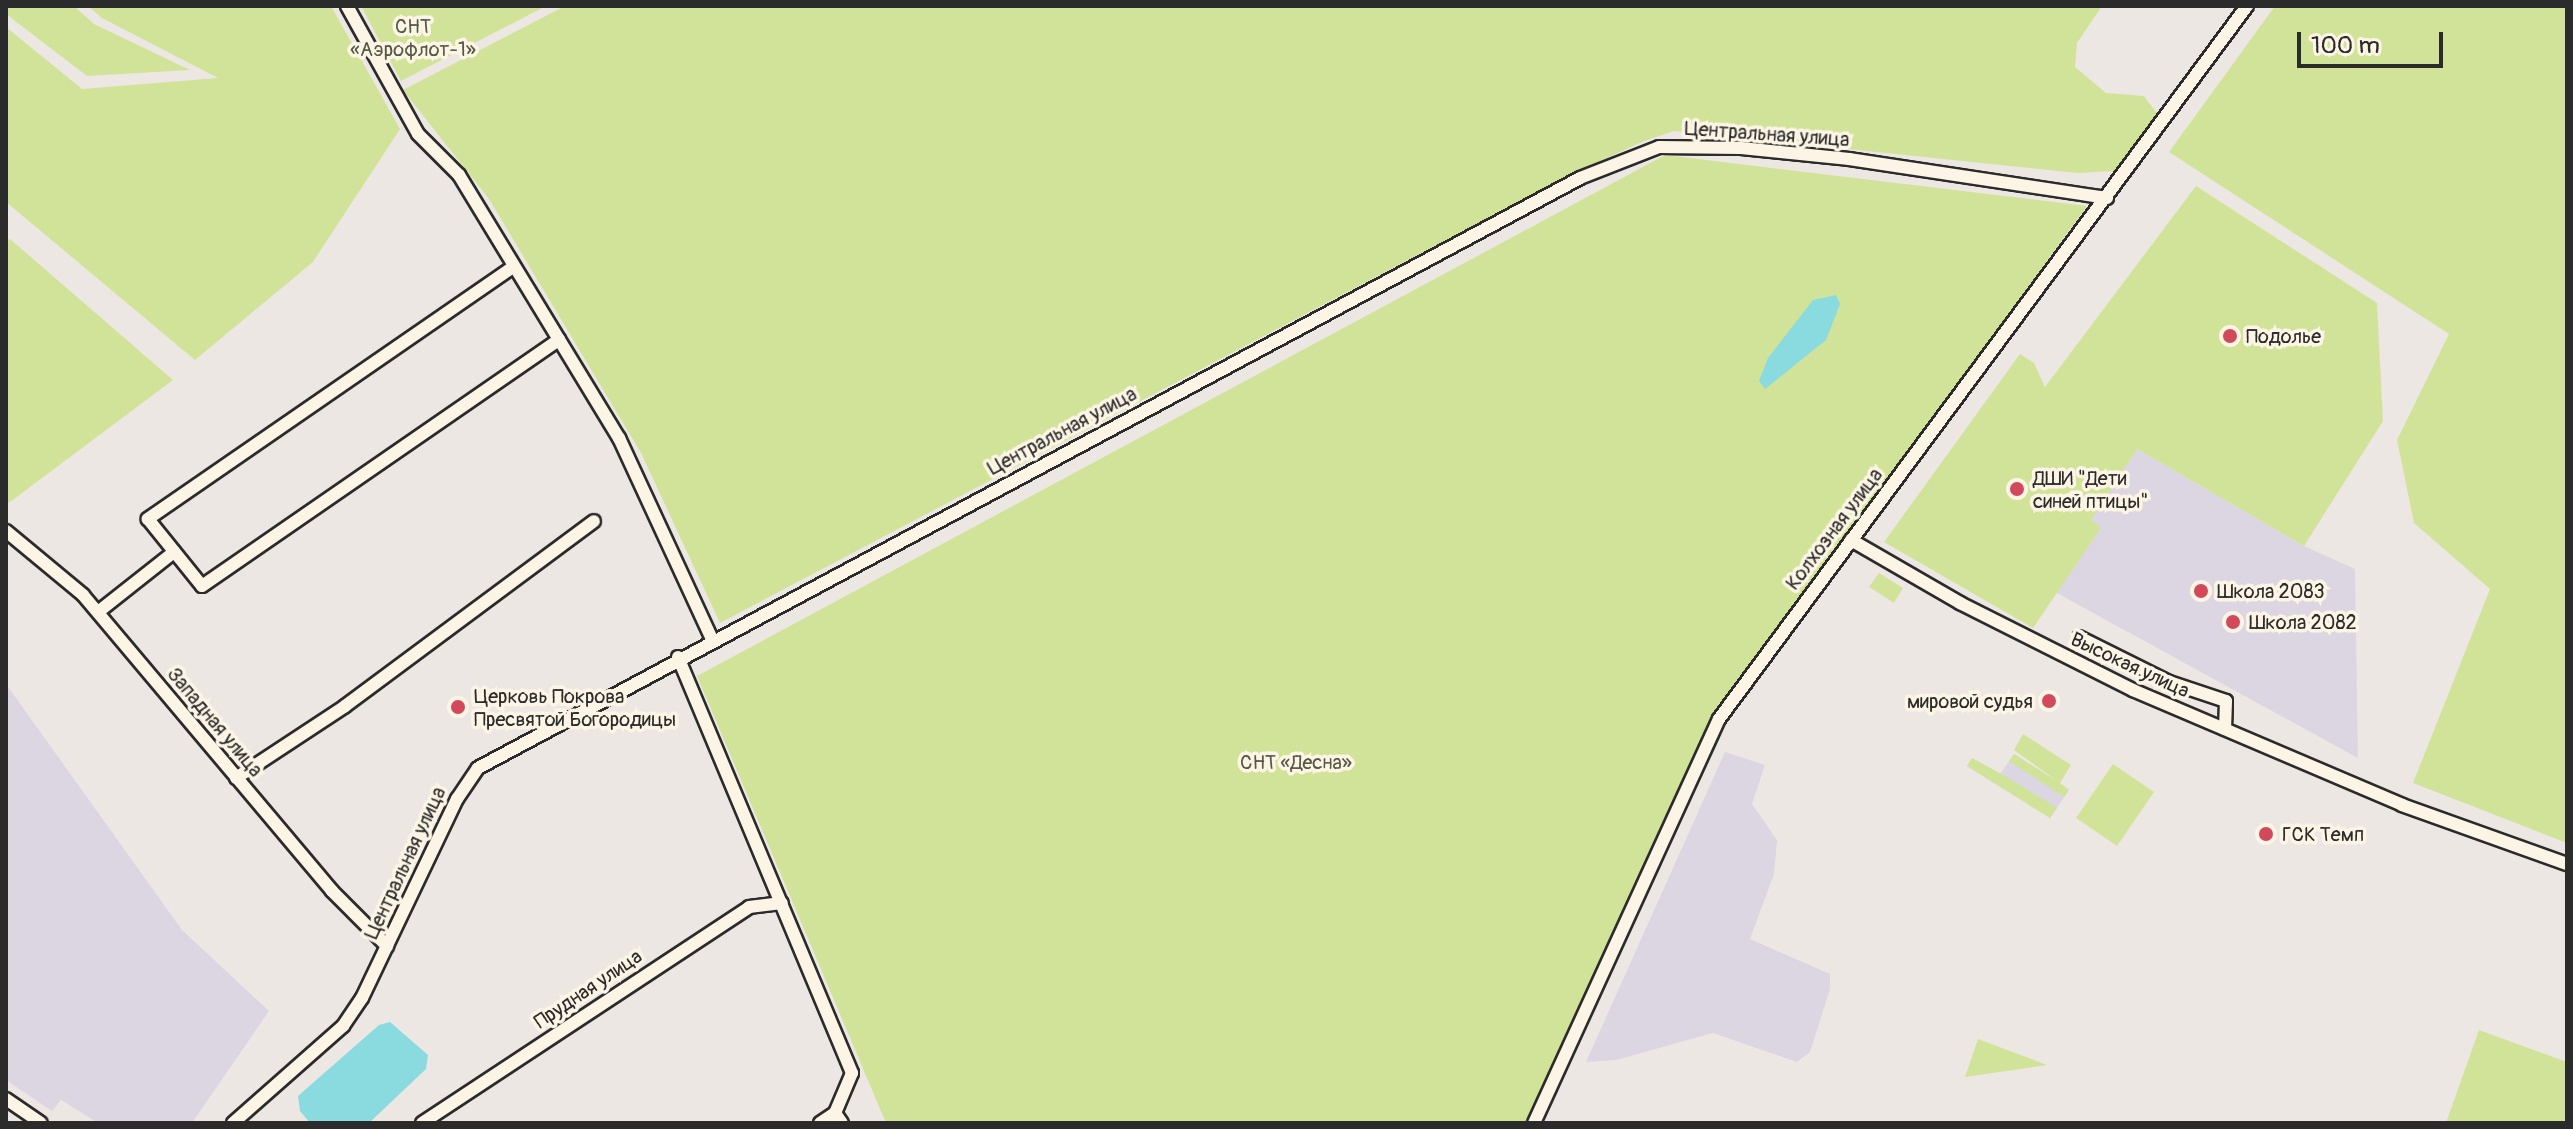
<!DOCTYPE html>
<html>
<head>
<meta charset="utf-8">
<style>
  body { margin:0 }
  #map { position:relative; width:2573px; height:1129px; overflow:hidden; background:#ede7e4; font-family:Pangolin,sans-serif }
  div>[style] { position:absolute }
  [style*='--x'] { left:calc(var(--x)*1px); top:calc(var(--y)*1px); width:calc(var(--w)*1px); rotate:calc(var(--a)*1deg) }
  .built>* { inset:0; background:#dbd6e2 }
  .green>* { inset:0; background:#d1e398 }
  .water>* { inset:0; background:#89dbe0 }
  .roads { filter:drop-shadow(2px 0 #2b2b2b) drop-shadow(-2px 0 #2b2b2b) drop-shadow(0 2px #2b2b2b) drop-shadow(0 -2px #2b2b2b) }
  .minor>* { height:12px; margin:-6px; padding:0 6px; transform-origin:6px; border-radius:6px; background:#fcf5e5 }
  .dots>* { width:22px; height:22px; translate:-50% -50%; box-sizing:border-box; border:4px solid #fcf5e5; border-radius:50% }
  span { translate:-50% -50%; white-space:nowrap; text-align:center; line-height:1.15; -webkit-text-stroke:7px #fcf5e5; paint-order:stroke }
  .park-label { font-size:20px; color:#545946 }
  .street-label { font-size:20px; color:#2b2b2b }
  .poi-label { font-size:20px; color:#2b2b2b }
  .left { translate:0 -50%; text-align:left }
  .right { translate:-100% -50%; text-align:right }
  .frame { position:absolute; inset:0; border:8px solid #2b2b2b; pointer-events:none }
  .scale { position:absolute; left:2297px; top:32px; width:146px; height:36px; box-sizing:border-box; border:4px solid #2b2b2b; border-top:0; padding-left:10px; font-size:24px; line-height:28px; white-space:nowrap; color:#2b2b2b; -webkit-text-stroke:6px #fcf5e5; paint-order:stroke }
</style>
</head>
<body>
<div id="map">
  <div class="built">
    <div style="clip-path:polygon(2137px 449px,2304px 546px,2355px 569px,2358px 758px,2055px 592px,2100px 529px,2090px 520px)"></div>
    <div style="clip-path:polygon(6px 684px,182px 930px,269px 1011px,192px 1123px,98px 1123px,61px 1100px,52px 1111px,6px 1080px)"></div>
    <div style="clip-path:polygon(1725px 752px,1765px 765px,1752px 804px,1777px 840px,1774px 874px,1750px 939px,1830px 974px,1830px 989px,1810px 1052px,1797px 1062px,1713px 1033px,1616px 1060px,1586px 1062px)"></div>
    <div style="clip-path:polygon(2014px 754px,2069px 790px,2050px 818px,1967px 766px,1972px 758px,2000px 774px)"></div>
  </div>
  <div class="green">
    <div style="clip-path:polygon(6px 6px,74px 6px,94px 24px,190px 70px,87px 76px,6px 14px)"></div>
    <div style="clip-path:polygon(88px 6px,331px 6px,400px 129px,313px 262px,195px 360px,6px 202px,6px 27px,82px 89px,218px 78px,102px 18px)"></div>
    <div style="clip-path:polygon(361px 6px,546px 6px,401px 81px)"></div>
    <div style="clip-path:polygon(565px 6px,2102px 6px,2077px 43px,2075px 67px,2106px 93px,2144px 96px,2158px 115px,2114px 171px,2077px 173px,1674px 131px,1644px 141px,1567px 176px,720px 623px,641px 453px,489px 199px,403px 90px)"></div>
    <div style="clip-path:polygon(2275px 6px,2567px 6px,2567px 843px,2413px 783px,2490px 589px,2414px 523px,2397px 440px,2449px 334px,2169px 152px)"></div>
    <div style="clip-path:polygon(1665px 155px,2087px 206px,1716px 714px,1525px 1123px,886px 1123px,697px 676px)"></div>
    <div style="clip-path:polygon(2196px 186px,2377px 303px,2383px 421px,2304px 546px,2137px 449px,2091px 520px,2101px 528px,2033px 628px,1884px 542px,2020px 354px,2034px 363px,2045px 387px)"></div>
    <div style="clip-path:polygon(10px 239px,173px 380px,6px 505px,6px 242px)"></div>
    <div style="clip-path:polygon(1879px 573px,1903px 588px,1894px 603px,1869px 587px)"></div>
    <div style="clip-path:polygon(2023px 734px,2071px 765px,2060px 783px,2069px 790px,2064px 797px,2009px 761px,2014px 754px,2057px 781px,2014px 750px)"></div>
    <div style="clip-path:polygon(1972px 758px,2005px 776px,2057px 808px,2050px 818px,1967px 766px)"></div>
    <div style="clip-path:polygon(2113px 764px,2154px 792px,2117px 846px,2076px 818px)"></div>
    <div style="clip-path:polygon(2479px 1030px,2567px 1062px,2567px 1123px,2446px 1123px)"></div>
    <div style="clip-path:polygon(1978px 1039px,2047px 1065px,1965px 1077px)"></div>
  </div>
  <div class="water">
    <div style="clip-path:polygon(1836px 295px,1840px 304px,1826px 340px,1765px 389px,1759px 381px,1768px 358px,1813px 300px)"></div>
    <div style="clip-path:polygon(390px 1022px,428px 1055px,426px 1069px,369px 1123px,310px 1123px,300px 1111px,298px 1096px,379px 1025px)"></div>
  </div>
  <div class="roads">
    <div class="minor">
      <div style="--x:347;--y:6;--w:146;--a:61"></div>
      <div style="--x:418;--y:134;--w:58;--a:45"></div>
      <div style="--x:459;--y:175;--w:308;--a:58.7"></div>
      <div style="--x:619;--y:438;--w:221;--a:65.2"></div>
      <div style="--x:513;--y:267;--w:444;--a:145.4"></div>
      <div style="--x:148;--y:519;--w:86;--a:51.1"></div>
      <div style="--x:202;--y:586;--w:434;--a:-34.6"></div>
      <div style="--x:6;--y:531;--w:100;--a:39.7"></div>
      <div style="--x:83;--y:595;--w:387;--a:49.9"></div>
      <div style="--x:332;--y:891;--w:78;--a:45"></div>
      <div style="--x:1851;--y:540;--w:126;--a:30"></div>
      <div style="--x:1960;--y:603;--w:194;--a:26.7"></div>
      <div style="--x:2133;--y:690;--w:293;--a:23.1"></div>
      <div style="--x:2402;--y:805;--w:175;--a:19.7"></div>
      <div style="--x:98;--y:612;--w:97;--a:-38.3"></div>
      <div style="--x:2079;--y:637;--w:101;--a:26.6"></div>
      <div style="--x:2169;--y:682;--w:60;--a:18.4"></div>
      <div style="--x:2226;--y:701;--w:28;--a:92"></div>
      <div style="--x:678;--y:657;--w:451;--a:67.3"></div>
      <div style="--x:852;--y:1073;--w:43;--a:113"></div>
      <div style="--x:835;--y:1113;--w:12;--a:55"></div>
      <div style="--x:236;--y:778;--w:131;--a:-33.4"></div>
      <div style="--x:345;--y:706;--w:310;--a:-36.6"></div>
      <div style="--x:6;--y:1099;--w:42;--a:34.4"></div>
      <div style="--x:233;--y:1123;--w:147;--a:-41.4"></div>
      <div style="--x:343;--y:1026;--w:34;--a:-56"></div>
      <div style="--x:362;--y:998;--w:221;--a:-64.5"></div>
      <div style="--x:457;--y:799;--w:37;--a:-56"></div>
      <div style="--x:478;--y:768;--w:1250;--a:-28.16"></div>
      <div style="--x:1580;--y:178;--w:85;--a:-21.4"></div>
      <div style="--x:1659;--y:147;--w:82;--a:0.7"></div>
      <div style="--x:1741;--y:148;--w:109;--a:5.8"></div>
      <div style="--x:1849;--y:159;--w:261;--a:8.6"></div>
      <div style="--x:422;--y:1123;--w:392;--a:-33.4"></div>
      <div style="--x:749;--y:907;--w:33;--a:-7"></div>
      <div style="--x:820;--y:1123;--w:18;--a:-34"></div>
      <div style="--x:1534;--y:1123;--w:444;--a:-65.4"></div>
      <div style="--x:1719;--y:719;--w:887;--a:-53.48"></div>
    </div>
  </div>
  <div class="dots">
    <div style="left:2230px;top:336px;background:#d1495b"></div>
    <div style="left:2017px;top:489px;background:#d1495b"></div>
    <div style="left:2201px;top:591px;background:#d1495b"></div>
    <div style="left:2233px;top:622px;background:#d1495b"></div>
    <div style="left:2049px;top:701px;background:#d1495b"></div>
    <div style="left:458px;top:707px;background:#d1495b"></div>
    <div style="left:2266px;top:834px;background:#d1495b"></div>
  </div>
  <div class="park-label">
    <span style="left:413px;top:38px">СНТ<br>«Аэрофлот-1»</span>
    <span style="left:1296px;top:762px">СНТ «Десна»</span>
  </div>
  <div class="street-label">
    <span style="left:1767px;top:134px;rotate:4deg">Центральная улица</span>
    <span style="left:1062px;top:431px;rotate:-28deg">Центральная улица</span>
    <span style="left:1834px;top:529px;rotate:-53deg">Колхозная улица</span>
    <span style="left:2130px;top:665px;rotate:25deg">Высокая улица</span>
    <span style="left:215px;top:722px;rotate:50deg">Западная улица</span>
    <span style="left:405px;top:863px;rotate:-65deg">Центральная улица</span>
    <span style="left:588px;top:989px;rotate:-34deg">Прудная улица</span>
  </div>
  <div class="poi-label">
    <span class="left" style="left:2246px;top:336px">Подолье</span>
    <span class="left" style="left:2033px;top:490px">ДШИ "Дети<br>синей птицы"</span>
    <span class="left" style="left:2217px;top:591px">Школа 2083</span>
    <span class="left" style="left:2249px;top:622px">Школа 2082</span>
    <span class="left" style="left:474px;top:708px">Церковь Покрова<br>Пресвятой Богородицы</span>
    <span class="right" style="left:2033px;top:701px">мировой судья</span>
    <span class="left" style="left:2282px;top:834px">ГСК Темп</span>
  </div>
  <div class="frame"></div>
  <div class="scale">100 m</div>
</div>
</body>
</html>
